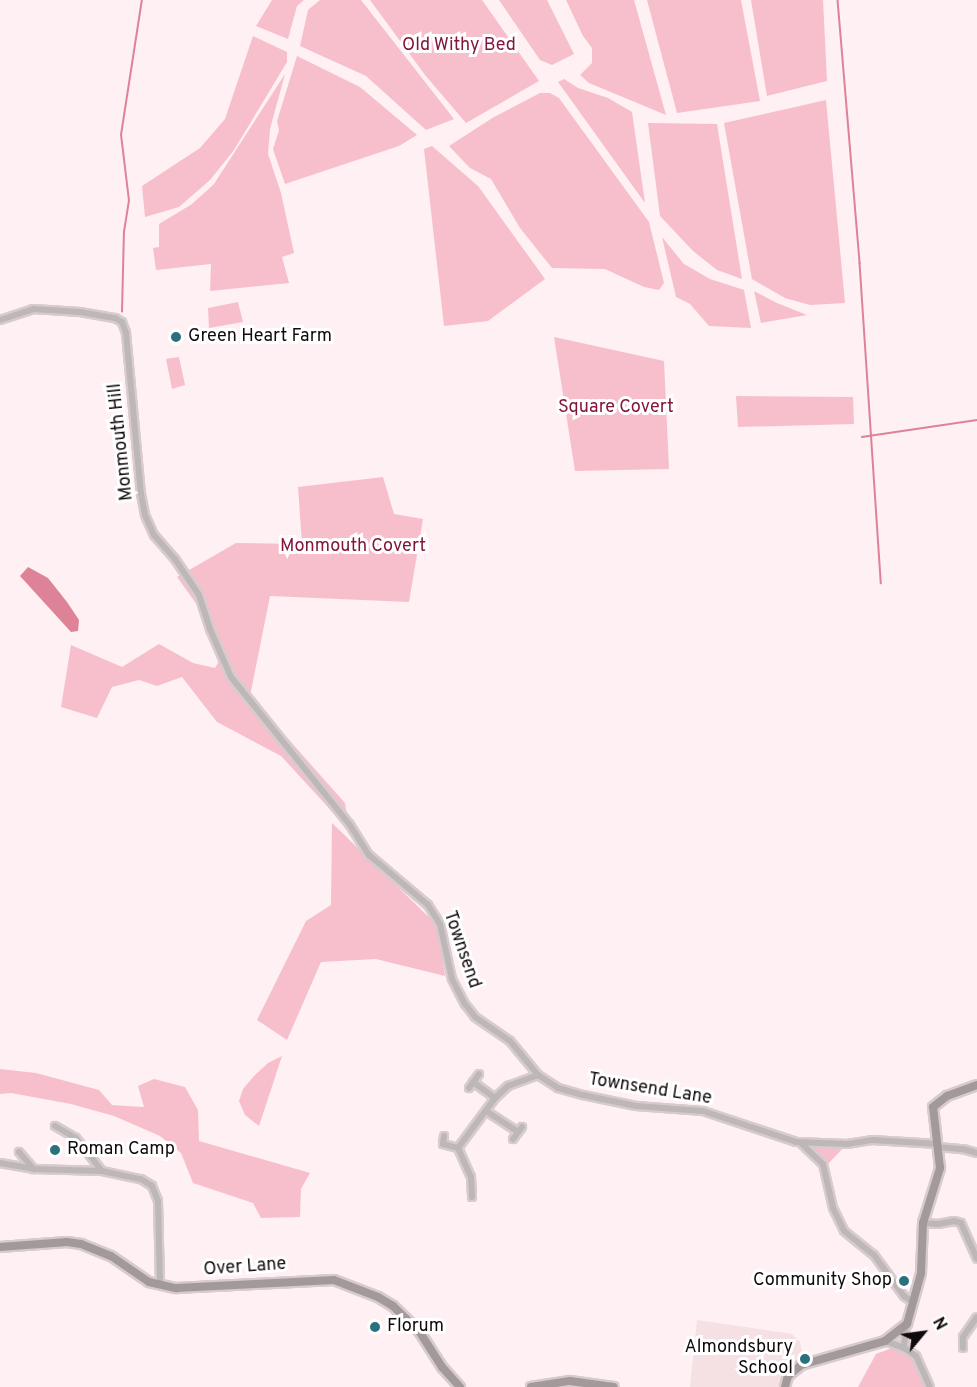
<!DOCTYPE html>
<html>
<head>
<meta charset="utf-8">
<style>
  body { margin:0 }
  #map { position:relative; width:977px; height:1387px; overflow:hidden; background:#fef0f3; font-family:Overpass,sans-serif }
  div>[style] { position:absolute }
  [style*='--x'] { left:calc(var(--x)*1px); top:calc(var(--y)*1px); width:calc(var(--w)*1px); rotate:calc(var(--a)*1deg) }
  .built>* { inset:0; background:#f5e0e4 }
  .green>* { inset:0; background:#f7bfcb }
  .water>* { inset:0; background:#de8298 }
  .stream>* { height:1.5px; margin:-0.75px; padding:0 0.75px; transform-origin:0.75px; border-radius:0.75px; background:#de8298 }
  .roads { filter:drop-shadow(2px 0 #d8cbce) drop-shadow(-2px 0 #d8cbce) drop-shadow(0 2px #d8cbce) drop-shadow(0 -2px #d8cbce) }
  .street>* { height:6px; margin:-3px; padding:0 3px; transform-origin:3px; border-radius:3px; background:#bdb7b8 }
  .secondary>* { height:8px; margin:-4px; padding:0 4px; transform-origin:4px; border-radius:4px; background:#a2999b }
  .dots>* { width:16px; height:16px; translate:-50% -50%; box-sizing:border-box; border:3px solid #fff; border-radius:50% }
  span { translate:-50% -50%; white-space:nowrap; text-align:center; line-height:1.15; -webkit-text-stroke:6px #fff; paint-order:stroke }
  .park-label { font-size:18px; color:#82153e }
  .poi-label { font-size:18px; color:#0f0a0b }
  .left { translate:0 -50%; text-align:left }
  .right { translate:-100% -50%; text-align:right }
  .street-label { font-size:18px; color:#0f0a0b }
  .north { position:absolute; left:893px; top:1303px; width:60px; height:60px; -webkit-text-stroke:4px #fff; paint-order:stroke; rotate:61deg; font-size:16px; font-weight:700; line-height:24px; text-align:center; color:#0f0a0b }
  .north::after { content:''; display:block; margin:auto; width:21px; height:27px; background:#0f0a0b; clip-path:polygon(50% 0,100% 100%,50% 72%,0 100%) }
</style>
</head>
<body>
<div id="map">
  <div class="built">
    <div style="clip-path:polygon(697px 1320px,792px 1334px,800px 1342px,803px 1359px,785px 1365px,781px 1387px,690px 1387px)"></div>
  </div>
  <div class="green">
    <div style="clip-path:polygon(272px 0,304px 0,297px 6px,288px 39px,256px 26px)"></div>
    <div style="clip-path:polygon(320px 0,361px 0,454px 119px,426px 130px,366px 76px,300px 46px,308px 10px)"></div>
    <div style="clip-path:polygon(370px 0,482px 0,539px 81px,466px 123px,425px 75px)"></div>
    <div style="clip-path:polygon(499px 0,547px 0,574px 54px,552px 65px,540px 60px)"></div>
    <div style="clip-path:polygon(566px 0,634px 0,666px 115px,589px 83px,580px 75px,592px 63px,592px 48px,583px 36px)"></div>
    <div style="clip-path:polygon(647px 0,741px 0,760px 101px,677px 113px)"></div>
    <div style="clip-path:polygon(751px 0,823px 0,827px 81px,767px 96px)"></div>
    <div style="clip-path:polygon(253px 36px,287px 52px,287px 62px,234px 150px,210px 180px,179px 207px,145px 217px,142px 186px,200px 148px,225px 119px)"></div>
    <div style="clip-path:polygon(297px 56px,360px 87px,417px 135px,399px 146px,285px 184px,273px 149px,279px 130px,277px 121px)"></div>
    <div style="clip-path:polygon(285px 74px,270px 129px,268px 154px,281px 193px,294px 253px,282px 257px,289px 283px,210px 291px,211px 264px,156px 270px,153px 248px,159px 247px,159px 224px,192px 204px,214px 184px)"></div>
    <div style="clip-path:polygon(564px 79px,578px 88px,608px 98px,632px 112px,645px 203px,558px 82px)"></div>
    <div style="clip-path:polygon(540px 93px,550px 93px,559px 98px,649px 222px,664px 283px,659px 290px,644px 287px,605px 269px,552px 268px,520px 228px,491px 179px,470px 168px,449px 146px,494px 117px)"></div>
    <div style="clip-path:polygon(826px 100px,845px 303px,810px 305px,785px 298px,752px 279px,724px 123px)"></div>
    <div style="clip-path:polygon(648px 123px,717px 124px,742px 279px,717px 270px,693px 251px,660px 216px)"></div>
    <div style="clip-path:polygon(432px 146px,478px 186px,545px 279px,488px 321px,444px 326px,424px 149px)"></div>
    <div style="clip-path:polygon(662px 237px,684px 264px,710px 279px,744px 290px,751px 328px,709px 326px,690px 304px,676px 297px)"></div>
    <div style="clip-path:polygon(754px 291px,777px 303px,807px 315px,761px 323px)"></div>
    <div style="clip-path:polygon(238px 302px,243px 322px,209px 328px,208px 308px)"></div>
    <div style="clip-path:polygon(554px 337px,664px 361px,669px 469px,575px 471px)"></div>
    <div style="clip-path:polygon(179px 357px,185px 385px,172px 389px,166px 359px)"></div>
    <div style="clip-path:polygon(736px 396px,853px 397px,854px 424px,738px 427px)"></div>
    <div style="clip-path:polygon(383px 477px,394px 514px,423px 519px,409px 602px,270px 596px,250px 696px,345px 803px,349px 830px,281px 756px,217px 722px,182px 677px,157px 686px,139px 680px,112px 687px,97px 718px,61px 707px,71px 645px,122px 667px,159px 644px,193px 663px,215px 668px,224px 652px,213px 627px,177px 577px,236px 543px,302px 544px,298px 487px)"></div>
    <div style="clip-path:polygon(332px 823px,438px 926px,445px 976px,376px 959px,321px 962px,287px 1040px,257px 1020px,306px 921px,331px 905px)"></div>
    <div style="clip-path:polygon(282px 1056px,259px 1126px,245px 1115px,239px 1101px,243px 1089px,254px 1076px,268px 1063px)"></div>
    <div style="clip-path:polygon(0 1069px,36px 1073px,99px 1090px,112px 1105px,126px 1106px,144px 1107px,138px 1086px,154px 1079px,185px 1087px,198px 1110px,199px 1141px,310px 1173px,301px 1189px,300px 1217px,261px 1218px,253px 1203px,193px 1183px,181px 1153px,160px 1136px,114px 1116px,71px 1104px,11px 1093px,0 1094px)"></div>
    <div style="clip-path:polygon(809px 1145px,846px 1145px,827px 1165px,818px 1154px,807px 1148px)"></div>
    <div style="clip-path:polygon(895px 1347px,913px 1360px,926px 1387px,858px 1387px,876px 1354px)"></div>
  </div>
  <div class="water">
    <div style="clip-path:polygon(28px 567px,48px 578px,67px 602px,79px 620px,78px 631px,71px 632px,20px 576px)"></div>
  </div>
  <div class="stream">
    <div style="--x:838;--y:0;--w:264;--a:85.2"></div>
    <div style="--x:860;--y:263;--w:321;--a:86.2"></div>
    <div style="--x:122;--y:312;--w:80;--a:-88.6"></div>
    <div style="--x:124;--y:232;--w:31;--a:-81"></div>
    <div style="--x:129;--y:201;--w:66;--a:-96.9"></div>
    <div style="--x:121;--y:135;--w:137;--a:-81.2"></div>
    <div style="--x:862;--y:437;--w:116;--a:-8.4"></div>
  </div>
  <div class="roads">
    <div class="street">
      <div style="--x:0;--y:320;--w:35;--a:-18"></div>
      <div style="--x:33;--y:309;--w:47;--a:3.7"></div>
      <div style="--x:80;--y:312;--w:36;--a:10"></div>
      <div style="--x:115;--y:318;--w:8;--a:30"></div>
      <div style="--x:122;--y:322;--w:12;--a:70"></div>
      <div style="--x:126;--y:333;--w:162;--a:84.7"></div>
      <div style="--x:141;--y:494;--w:21;--a:79"></div>
      <div style="--x:145;--y:515;--w:22;--a:66"></div>
      <div style="--x:154;--y:535;--w:32;--a:49"></div>
      <div style="--x:175;--y:559;--w:43;--a:56.3"></div>
      <div style="--x:199;--y:595;--w:36;--a:72"></div>
      <div style="--x:210;--y:629;--w:52;--a:66.4"></div>
      <div style="--x:231;--y:677;--w:190;--a:51.2"></div>
      <div style="--x:350;--y:825;--w:36;--a:58"></div>
      <div style="--x:369;--y:855;--w:77;--a:40.3"></div>
      <div style="--x:428;--y:905;--w:22;--a:58"></div>
      <div style="--x:440;--y:924;--w:56;--a:77.7"></div>
      <div style="--x:452;--y:979;--w:28;--a:63"></div>
      <div style="--x:465;--y:1004;--w:16;--a:52"></div>
      <div style="--x:475;--y:1017;--w:42;--a:34.4"></div>
      <div style="--x:510;--y:1041;--w:44;--a:50.5"></div>
      <div style="--x:538;--y:1075;--w:24;--a:33"></div>
      <div style="--x:558;--y:1088;--w:26;--a:16"></div>
      <div style="--x:583;--y:1095;--w:54;--a:11.7"></div>
      <div style="--x:636;--y:1106;--w:67;--a:4.3"></div>
      <div style="--x:703;--y:1111;--w:98;--a:18.4"></div>
      <div style="--x:796;--y:1142;--w:51;--a:2.2"></div>
      <div style="--x:847;--y:1144;--w:25;--a:-9"></div>
      <div style="--x:872;--y:1140;--w:66;--a:3.5"></div>
      <div style="--x:473;--y:1082;--w:27;--a:36"></div>
      <div style="--x:469;--y:1088;--w:17;--a:-54"></div>
      <div style="--x:486;--y:1111;--w:38;--a:33"></div>
      <div style="--x:55;--y:1126;--w:24;--a:30"></div>
      <div style="--x:76;--y:1138;--w:42;--a:51.8"></div>
      <div style="--x:444;--y:1136;--w:8;--a:97"></div>
      <div style="--x:443;--y:1144;--w:16;--a:15"></div>
      <div style="--x:513;--y:1139;--w:15;--a:-53"></div>
      <div style="--x:801;--y:1143;--w:30;--a:44"></div>
      <div style="--x:823;--y:1164;--w:45;--a:77.2"></div>
      <div style="--x:833;--y:1208;--w:25;--a:64"></div>
      <div style="--x:844;--y:1231;--w:38;--a:39"></div>
      <div style="--x:874;--y:1255;--w:51;--a:53.8"></div>
      <div style="--x:904;--y:1296;--w:11;--a:34"></div>
      <div style="--x:938;--y:1147;--w:25;--a:5"></div>
      <div style="--x:963;--y:1149;--w:15;--a:16"></div>
      <div style="--x:458;--y:1148;--w:62;--a:-53.5"></div>
      <div style="--x:495;--y:1098;--w:18;--a:-43"></div>
      <div style="--x:508;--y:1086;--w:32;--a:-20"></div>
      <div style="--x:458;--y:1148;--w:32;--a:66"></div>
      <div style="--x:471;--y:1177;--w:20;--a:87"></div>
      <div style="--x:19;--y:1152;--w:23;--a:49"></div>
      <div style="--x:34;--y:1169;--w:68;--a:1.7"></div>
      <div style="--x:102;--y:1171;--w:40;--a:12"></div>
      <div style="--x:141;--y:1179;--w:13;--a:32"></div>
      <div style="--x:152;--y:1186;--w:16;--a:68"></div>
      <div style="--x:158;--y:1201;--w:84;--a:88.6"></div>
      <div style="--x:0;--y:1163;--w:35;--a:10"></div>
      <div style="--x:923;--y:1223;--w:15;--a:4"></div>
      <div style="--x:938;--y:1224;--w:16;--a:-11"></div>
      <div style="--x:954;--y:1221;--w:7;--a:16"></div>
      <div style="--x:961;--y:1223;--w:39;--a:66"></div>
      <div style="--x:885;--y:1341;--w:20;--a:20"></div>
      <div style="--x:904;--y:1348;--w:14;--a:34"></div>
      <div style="--x:916;--y:1356;--w:34;--a:66"></div>
      <div style="--x:904;--y:1348;--w:23;--a:-85"></div>
      <div style="--x:963;--y:1348;--w:11;--a:-90"></div>
      <div style="--x:963;--y:1337;--w:24;--a:-55"></div>
    </div>
    <div class="secondary">
      <div style="--x:0;--y:1247;--w:67;--a:-4.3"></div>
      <div style="--x:67;--y:1242;--w:14;--a:8"></div>
      <div style="--x:81;--y:1244;--w:32;--a:22"></div>
      <div style="--x:111;--y:1256;--w:46;--a:34.4"></div>
      <div style="--x:149;--y:1282;--w:28;--a:13"></div>
      <div style="--x:176;--y:1288;--w:158;--a:-2.9"></div>
      <div style="--x:334;--y:1280;--w:47;--a:21.1"></div>
      <div style="--x:378;--y:1297;--w:17;--a:31"></div>
      <div style="--x:393;--y:1306;--w:36;--a:44"></div>
      <div style="--x:419;--y:1331;--w:43;--a:57.4"></div>
      <div style="--x:442;--y:1367;--w:27;--a:48"></div>
      <div style="--x:531;--y:1387;--w:39;--a:-9"></div>
      <div style="--x:570;--y:1381;--w:44;--a:7.8"></div>
      <div style="--x:785;--y:1387;--w:11;--a:-75"></div>
      <div style="--x:788;--y:1376;--w:17;--a:-40"></div>
      <div style="--x:801;--y:1365;--w:87;--a:-15.9"></div>
      <div style="--x:885;--y:1341;--w:28;--a:-38"></div>
      <div style="--x:907;--y:1324;--w:53;--a:-74.6"></div>
      <div style="--x:921;--y:1273;--w:50;--a:-87.7"></div>
      <div style="--x:923;--y:1223;--w:58;--a:-72.8"></div>
      <div style="--x:940;--y:1168;--w:61;--a:-96.5"></div>
      <div style="--x:933;--y:1107;--w:18;--a:-38"></div>
      <div style="--x:947;--y:1096;--w:32;--a:-20"></div>
    </div>
  </div>
  <div class="dots">
    <div style="left:176px;top:337px;background:#2b707f"></div>
    <div style="left:55px;top:1150px;background:#2b707f"></div>
    <div style="left:904px;top:1281px;background:#2b707f"></div>
    <div style="left:375px;top:1327px;background:#2b707f"></div>
    <div style="left:805px;top:1359px;background:#2b707f"></div>
  </div>
  <div class="park-label">
    <span style="left:459px;top:46px">Old Withy Bed</span>
    <span style="left:616px;top:408px">Square Covert</span>
    <span style="left:353px;top:547px">Monmouth Covert</span>
  </div>
  <div class="poi-label">
    <span class="left" style="left:188px;top:337px">Green Heart Farm</span>
    <span class="left" style="left:67px;top:1150px">Roman Camp</span>
    <span class="right" style="left:892px;top:1281px">Community Shop</span>
    <span class="left" style="left:387px;top:1327px">Florum</span>
    <span class="right" style="left:793px;top:1359px">Almondsbury<br>School</span>
  </div>
  <div class="street-label">
    <span style="left:122px;top:442px;rotate:-96deg">Monmouth Hill</span>
    <span style="left:461px;top:950px;rotate:71deg">Townsend</span>
    <span style="left:650px;top:1090px;rotate:9deg">Townsend Lane</span>
    <span style="left:245px;top:1268px;rotate:-4deg">Over Lane</span>
  </div>
  <div class="north">N</div>
</div>
</body>
</html>
